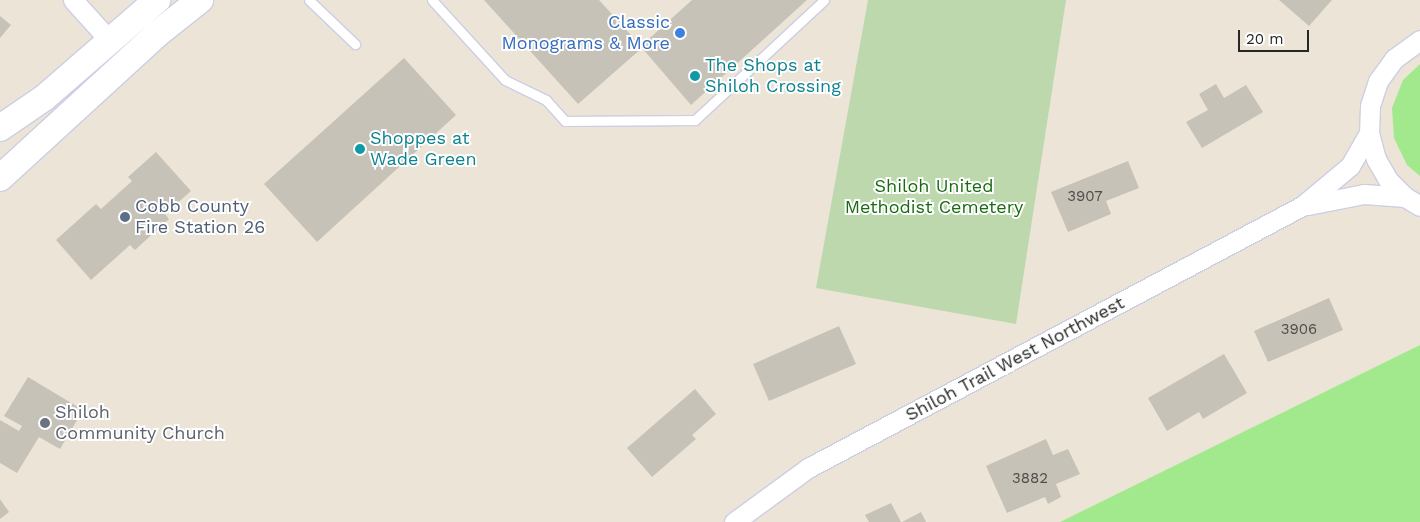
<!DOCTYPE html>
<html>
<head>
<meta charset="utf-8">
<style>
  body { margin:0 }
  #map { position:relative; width:1420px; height:522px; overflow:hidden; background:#ece5d7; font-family:"Work Sans",sans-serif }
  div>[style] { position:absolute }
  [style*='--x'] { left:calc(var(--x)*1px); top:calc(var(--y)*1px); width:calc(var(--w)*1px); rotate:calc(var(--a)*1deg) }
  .green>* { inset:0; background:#a2e98d }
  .cemetery>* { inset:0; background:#bcd8ac }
  .building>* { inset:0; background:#c7c2b7 }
  .roads { filter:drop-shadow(1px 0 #cccee3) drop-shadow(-1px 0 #cccee3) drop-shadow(0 1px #cccee3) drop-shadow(0 -1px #cccee3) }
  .lane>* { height:9px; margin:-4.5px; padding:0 4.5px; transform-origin:4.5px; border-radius:4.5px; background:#fff }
  .street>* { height:19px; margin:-9.5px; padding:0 9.5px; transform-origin:9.5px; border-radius:9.5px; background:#fff }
  .secondary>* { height:26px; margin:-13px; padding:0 13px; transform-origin:13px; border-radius:13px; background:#fff }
  .dots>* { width:14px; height:14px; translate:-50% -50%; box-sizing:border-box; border:2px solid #fff; border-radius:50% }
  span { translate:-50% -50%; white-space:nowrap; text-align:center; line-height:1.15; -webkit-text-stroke:4px #fff; paint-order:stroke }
  .number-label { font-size:15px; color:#4f4e4b }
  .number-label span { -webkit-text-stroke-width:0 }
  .shop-label { font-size:18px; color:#366cbe }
  .right { translate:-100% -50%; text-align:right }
  .culture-label { font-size:18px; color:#0d838f }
  .left { translate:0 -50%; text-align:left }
  .park-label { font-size:18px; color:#1a6a12 }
  .service-label { font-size:18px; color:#4e5e75 }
  .street-label { font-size:18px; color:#272727 }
  .worship-label { font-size:18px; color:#5b616d }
  .scale { position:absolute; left:1238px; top:30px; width:71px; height:22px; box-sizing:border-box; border:2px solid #272727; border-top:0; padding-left:6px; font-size:15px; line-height:18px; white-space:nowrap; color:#272727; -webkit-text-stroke:4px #fff; paint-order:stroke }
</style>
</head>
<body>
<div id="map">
  <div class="green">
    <div style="clip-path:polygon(1420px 64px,1420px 176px,1407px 165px,1394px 138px,1392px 108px,1403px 80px)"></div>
    <div style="clip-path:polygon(1420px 345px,1420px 522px,1060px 522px)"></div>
  </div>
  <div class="cemetery">
    <div style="clip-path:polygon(868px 0,1066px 0,1016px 324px,816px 288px)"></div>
  </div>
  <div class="building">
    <div style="clip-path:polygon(484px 0,599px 0,641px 46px,692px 0,807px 0,691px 105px,642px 48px,578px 104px)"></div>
    <div style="clip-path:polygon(1279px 0,1332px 0,1309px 26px)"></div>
    <div style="clip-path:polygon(0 16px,11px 25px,0 38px)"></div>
    <div style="clip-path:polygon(404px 58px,456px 115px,317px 242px,264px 184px)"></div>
    <div style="clip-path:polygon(1216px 84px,1224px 98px,1246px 85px,1263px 112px,1202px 148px,1186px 122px,1208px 110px,1199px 94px)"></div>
    <div style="clip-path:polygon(156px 152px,191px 191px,165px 214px,169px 219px,135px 250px,130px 245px,91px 280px,56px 240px,96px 204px,101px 209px,132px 181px,128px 177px)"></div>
    <div style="clip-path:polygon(1128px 161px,1139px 188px,1106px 201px,1111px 214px,1068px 232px,1051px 192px)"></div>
    <div style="clip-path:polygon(1329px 298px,1343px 330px,1268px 362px,1254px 331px)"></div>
    <div style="clip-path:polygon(839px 326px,856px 364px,769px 401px,753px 364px)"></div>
    <div style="clip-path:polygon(1224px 354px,1247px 393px,1203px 419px,1199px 412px,1167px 431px,1148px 398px)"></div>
    <div style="clip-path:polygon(28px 377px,83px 410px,60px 449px,39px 437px,17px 473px,0 463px,0 420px,19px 431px,22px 426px,4px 416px)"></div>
    <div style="clip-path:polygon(695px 389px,716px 414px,692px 435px,696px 439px,652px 477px,627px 448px)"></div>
    <div style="clip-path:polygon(1046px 439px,1053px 455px,1068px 449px,1080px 474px,1056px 484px,1061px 497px,1048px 504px,1045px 497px,1007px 513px,986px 466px)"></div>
    <div style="clip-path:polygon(0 499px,9px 512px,0 519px)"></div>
    <div style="clip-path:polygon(891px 503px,901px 522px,869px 522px,865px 515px)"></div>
    <div style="clip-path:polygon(921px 512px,926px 522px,902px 522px)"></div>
  </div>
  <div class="roads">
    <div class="lane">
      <div style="--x:309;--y:0;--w:64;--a:43.7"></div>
      <div style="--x:432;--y:0;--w:108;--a:47.6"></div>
      <div style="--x:505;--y:80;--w:46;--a:26"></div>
      <div style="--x:546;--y:100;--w:28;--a:48"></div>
      <div style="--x:565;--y:121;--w:130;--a:-0.4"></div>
      <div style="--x:695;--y:120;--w:176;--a:-42.9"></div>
    </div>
    <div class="street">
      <div style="--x:73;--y:0;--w:55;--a:47.9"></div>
      <div style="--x:1420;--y:40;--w:32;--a:144"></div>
      <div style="--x:1394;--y:59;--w:27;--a:126"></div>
      <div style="--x:1378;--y:81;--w:26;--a:108"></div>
      <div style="--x:1370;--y:106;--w:27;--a:92"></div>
      <div style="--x:1369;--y:133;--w:27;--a:75"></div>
      <div style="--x:1376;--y:159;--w:24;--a:60"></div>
      <div style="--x:1388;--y:180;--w:24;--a:45"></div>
      <div style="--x:1405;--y:197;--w:17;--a:31"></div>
      <div style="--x:1308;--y:205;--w:57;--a:-11.1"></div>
      <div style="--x:1364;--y:194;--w:41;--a:4.2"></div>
      <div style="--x:734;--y:522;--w:92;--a:-36.1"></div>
      <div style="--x:808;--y:468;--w:559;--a:-27.94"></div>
      <div style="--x:1302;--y:206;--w:62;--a:-39.8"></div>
      <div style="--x:1350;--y:166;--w:38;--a:-60"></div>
    </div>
    <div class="secondary">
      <div style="--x:0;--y:128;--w:53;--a:-34.3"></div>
      <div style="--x:44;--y:98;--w:150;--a:-40.9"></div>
      <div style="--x:0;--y:178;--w:213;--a:-42.5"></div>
      <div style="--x:157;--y:34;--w:55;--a:-38.3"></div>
    </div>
  </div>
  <div class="dots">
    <div style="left:680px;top:33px;background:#3f7fe0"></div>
    <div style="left:695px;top:76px;background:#0f9aa8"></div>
    <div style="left:360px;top:149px;background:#0f9aa8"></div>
    <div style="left:125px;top:217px;background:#5c6f8a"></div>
    <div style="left:45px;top:423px;background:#6b7280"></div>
  </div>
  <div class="number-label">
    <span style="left:1085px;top:197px">3907</span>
    <span style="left:1299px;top:330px">3906</span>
    <span style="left:1030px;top:479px">3882</span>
  </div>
  <div class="shop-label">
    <span class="right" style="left:670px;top:33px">Classic<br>Monograms &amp; More</span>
  </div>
  <div class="culture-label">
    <span class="left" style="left:705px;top:76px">The Shops at<br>Shiloh Crossing</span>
    <span class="left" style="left:370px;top:149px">Shoppes at<br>Wade Green</span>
  </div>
  <div class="park-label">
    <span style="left:934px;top:197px">Shiloh United<br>Methodist Cemetery</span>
  </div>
  <div class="service-label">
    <span class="left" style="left:135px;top:217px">Cobb County<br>Fire Station 26</span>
  </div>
  <div class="street-label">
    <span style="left:1015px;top:359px;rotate:-28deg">Shiloh Trail West Northwest</span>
  </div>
  <div class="worship-label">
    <span class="left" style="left:55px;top:423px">Shiloh<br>Community Church</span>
  </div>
  <div class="scale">20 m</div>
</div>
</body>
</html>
